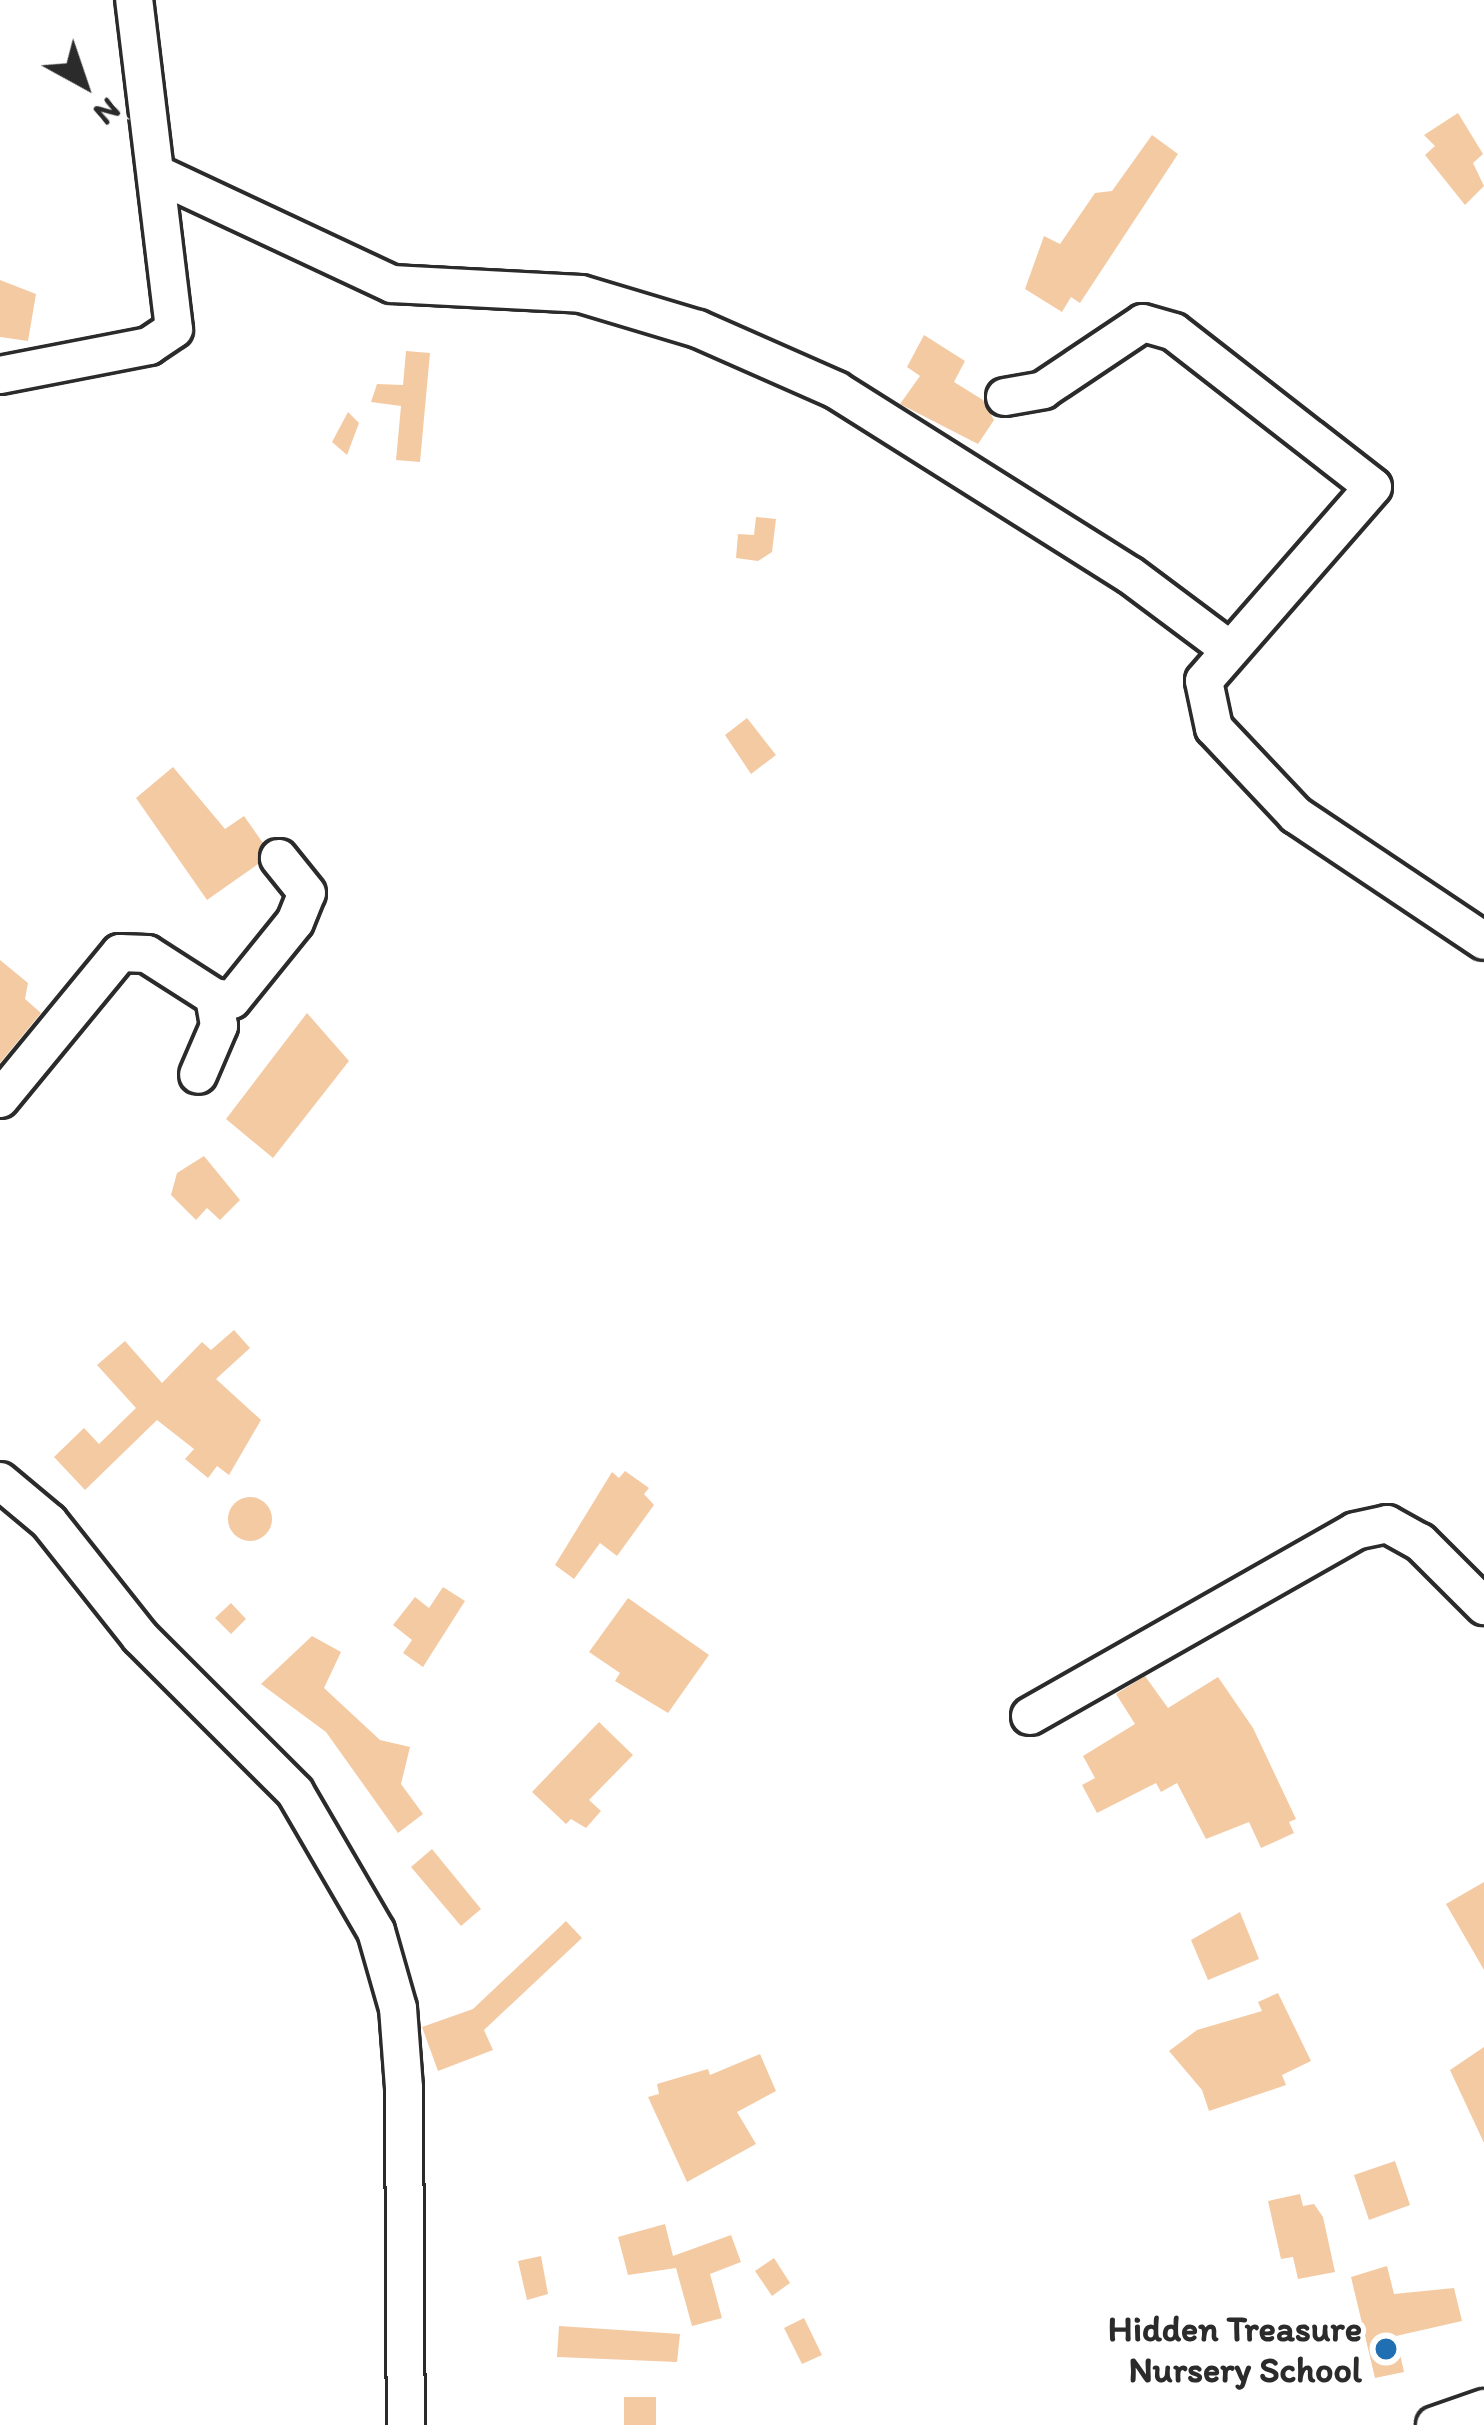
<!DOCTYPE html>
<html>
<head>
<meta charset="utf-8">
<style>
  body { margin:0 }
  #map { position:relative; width:1484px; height:2425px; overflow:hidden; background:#fff; font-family:Itim,sans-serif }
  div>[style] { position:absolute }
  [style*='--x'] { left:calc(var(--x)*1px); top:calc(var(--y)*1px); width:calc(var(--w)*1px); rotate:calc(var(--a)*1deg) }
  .building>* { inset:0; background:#f4caa3 }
  .round { border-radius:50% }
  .roads { filter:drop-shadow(3px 0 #2b2b2b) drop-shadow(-3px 0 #2b2b2b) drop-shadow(0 3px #2b2b2b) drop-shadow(0 -3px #2b2b2b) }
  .minor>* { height:36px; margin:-18px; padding:0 18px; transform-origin:18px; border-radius:18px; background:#fff }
  .dots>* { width:33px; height:33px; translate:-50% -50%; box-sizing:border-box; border:6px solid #fff; border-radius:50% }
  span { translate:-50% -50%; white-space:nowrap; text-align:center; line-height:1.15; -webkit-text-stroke:10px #fff; paint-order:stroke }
  .poi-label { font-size:36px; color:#2b2b2b; font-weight:700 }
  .right { translate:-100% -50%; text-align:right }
  .north { position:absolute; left:24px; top:24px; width:120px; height:120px; -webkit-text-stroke:9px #fff; paint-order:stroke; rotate:140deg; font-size:33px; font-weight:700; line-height:48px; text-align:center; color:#2b2b2b }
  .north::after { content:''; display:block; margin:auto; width:42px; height:54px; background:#2b2b2b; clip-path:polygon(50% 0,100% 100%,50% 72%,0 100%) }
</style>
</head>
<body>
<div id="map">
  <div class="building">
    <div style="clip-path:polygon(1458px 113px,1483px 154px,1473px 163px,1484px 186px,1465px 205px,1425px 155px,1435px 146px,1424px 135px)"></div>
    <div style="clip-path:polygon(1152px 135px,1178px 154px,1080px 303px,1071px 297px,1062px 312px,1025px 289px,1044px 236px,1060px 244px,1095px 193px,1112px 191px)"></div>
    <div style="clip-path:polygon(0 280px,36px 294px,28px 341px,0 337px)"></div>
    <div style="clip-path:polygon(924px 335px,965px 361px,954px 382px,983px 400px,994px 420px,978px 444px,900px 404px,920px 376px,907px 367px)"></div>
    <div style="clip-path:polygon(406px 351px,430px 353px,420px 462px,396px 460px,401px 406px,371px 402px,377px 384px,403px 385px)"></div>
    <div style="clip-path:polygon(348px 412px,359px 423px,347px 455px,332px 442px)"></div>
    <div style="clip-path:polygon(756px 517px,776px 519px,772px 552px,758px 561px,736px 558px,738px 534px,754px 535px)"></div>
    <div style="clip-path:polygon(747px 718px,776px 755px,751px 774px,725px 735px)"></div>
    <div style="clip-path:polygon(173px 767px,225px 829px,244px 816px,263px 843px,258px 864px,207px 900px,136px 798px)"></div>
    <div style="clip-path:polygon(0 960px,28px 983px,25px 999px,41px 1013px,0 1063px)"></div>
    <div style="clip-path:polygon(307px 1013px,349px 1061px,273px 1158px,226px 1119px)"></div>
    <div style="clip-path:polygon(204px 1156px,240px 1200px,220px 1220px,207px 1208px,196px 1220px,171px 1195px,177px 1173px)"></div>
    <div style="clip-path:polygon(234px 1330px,250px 1348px,216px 1379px,261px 1420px,229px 1475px,217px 1466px,208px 1478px,185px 1459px,194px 1449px,157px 1420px,85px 1490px,54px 1457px,84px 1428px,99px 1444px,136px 1408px,97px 1365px,125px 1341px,162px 1383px,202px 1342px,211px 1350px)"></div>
    <div style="clip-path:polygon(625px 1471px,649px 1488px,644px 1494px,654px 1505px,617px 1556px,600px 1543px,574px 1579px,555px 1565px,612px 1472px,619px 1478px)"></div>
    <div class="round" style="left:228px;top:1497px;width:44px;height:44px"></div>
    <div style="clip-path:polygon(443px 1587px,465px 1601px,423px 1667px,403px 1653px,412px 1640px,393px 1625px,415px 1597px,429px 1608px)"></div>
    <div style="clip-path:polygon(628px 1598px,709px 1655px,668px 1713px,615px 1681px,620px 1673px,589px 1652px)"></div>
    <div style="clip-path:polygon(231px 1603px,246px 1619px,231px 1634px,215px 1618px)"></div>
    <div style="clip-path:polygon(312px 1636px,341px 1652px,324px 1688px,380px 1740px,410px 1747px,401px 1784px,423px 1814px,398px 1833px,326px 1732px,261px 1684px)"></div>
    <div style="clip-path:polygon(1145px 1676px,1168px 1708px,1218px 1677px,1253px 1728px,1296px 1819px,1289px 1822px,1294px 1833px,1261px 1848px,1249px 1822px,1206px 1839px,1177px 1783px,1161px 1792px,1156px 1783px,1097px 1813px,1082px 1785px,1095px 1778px,1083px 1756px,1135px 1724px,1116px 1694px)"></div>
    <div style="clip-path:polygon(599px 1722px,633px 1755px,589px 1800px,601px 1811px,586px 1828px,571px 1819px,566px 1824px,532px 1792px)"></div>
    <div style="clip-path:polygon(432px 1849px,481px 1909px,461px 1926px,411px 1867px)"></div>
    <div style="clip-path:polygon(1484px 1882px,1484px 1970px,1446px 1904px)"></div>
    <div style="clip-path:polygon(1240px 1912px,1259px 1959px,1208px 1980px,1191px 1940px)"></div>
    <div style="clip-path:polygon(566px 1921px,582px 1938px,484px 2030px,493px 2050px,438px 2071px,422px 2027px,473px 2009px)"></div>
    <div style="clip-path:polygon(1278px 1993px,1311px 2061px,1282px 2075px,1286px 2085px,1209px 2111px,1202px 2090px,1169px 2051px,1197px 2030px,1262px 2011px,1258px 2002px)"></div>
    <div style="clip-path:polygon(1484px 2047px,1484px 2143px,1450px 2070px)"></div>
    <div style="clip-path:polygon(760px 2054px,776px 2091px,737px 2112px,756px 2144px,687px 2182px,648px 2097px,659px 2094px,657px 2084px,708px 2069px,710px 2075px)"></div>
    <div style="clip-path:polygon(1395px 2161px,1410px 2205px,1369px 2220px,1354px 2175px)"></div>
    <div style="clip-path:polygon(1300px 2194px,1303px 2206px,1314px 2204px,1323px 2217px,1335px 2272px,1298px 2279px,1293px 2257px,1281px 2259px,1268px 2201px)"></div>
    <div style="clip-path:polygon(665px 2224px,673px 2256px,731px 2235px,741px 2262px,710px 2274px,722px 2318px,692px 2326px,676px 2268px,628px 2275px,618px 2237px)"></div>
    <div style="clip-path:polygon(541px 2256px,548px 2294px,527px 2300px,518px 2261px)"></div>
    <div style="clip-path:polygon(774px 2258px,790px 2283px,772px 2296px,755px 2271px)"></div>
    <div style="clip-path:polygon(1387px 2266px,1394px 2294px,1454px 2288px,1462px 2321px,1396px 2336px,1404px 2372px,1375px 2378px,1351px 2277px)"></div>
    <div style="clip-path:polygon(804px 2318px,822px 2355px,802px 2364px,784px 2328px)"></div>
    <div style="clip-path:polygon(559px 2326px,680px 2334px,677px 2362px,557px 2357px)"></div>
    <div style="clip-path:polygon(624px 2397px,656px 2397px,656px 2425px,624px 2425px)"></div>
  </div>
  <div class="roads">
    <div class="minor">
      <div style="--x:157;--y:174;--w:259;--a:25.1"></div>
      <div style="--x:392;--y:284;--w:189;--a:3"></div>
      <div style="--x:581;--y:294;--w:122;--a:16.7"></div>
      <div style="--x:698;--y:329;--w:151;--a:23.8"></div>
      <div style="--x:836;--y:390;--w:347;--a:32.2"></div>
      <div style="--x:1130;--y:575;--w:124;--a:36.8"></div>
      <div style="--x:0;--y:375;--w:152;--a:-11"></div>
      <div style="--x:149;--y:346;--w:30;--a:-34"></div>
      <div style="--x:174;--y:329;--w:331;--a:-96.9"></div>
      <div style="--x:1005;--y:397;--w:39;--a:-10"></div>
      <div style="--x:1043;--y:390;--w:120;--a:-33.8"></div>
      <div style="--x:1143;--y:323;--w:32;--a:16"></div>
      <div style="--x:1174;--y:332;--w:252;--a:37.9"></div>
      <div style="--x:1373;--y:487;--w:257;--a:131.1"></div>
      <div style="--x:1204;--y:681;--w:48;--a:78"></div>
      <div style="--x:1214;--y:728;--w:120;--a:46.7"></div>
      <div style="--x:1296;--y:815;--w:226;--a:33.8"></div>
      <div style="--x:214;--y:997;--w:18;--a:9"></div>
      <div style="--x:232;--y:1000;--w:100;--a:-51.1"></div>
      <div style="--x:295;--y:922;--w:31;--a:-68"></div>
      <div style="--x:307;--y:893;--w:45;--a:-128.7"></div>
      <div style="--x:0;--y:1099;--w:189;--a:-50.6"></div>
      <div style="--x:120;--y:953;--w:27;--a:2"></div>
      <div style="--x:147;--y:954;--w:80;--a:32.7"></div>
      <div style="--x:214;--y:997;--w:29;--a:80"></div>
      <div style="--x:219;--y:1026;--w:53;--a:113.2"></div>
      <div style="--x:0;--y:1481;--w:64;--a:39.9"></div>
      <div style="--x:49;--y:1522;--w:147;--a:51.6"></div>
      <div style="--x:140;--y:1637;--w:219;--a:45"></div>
      <div style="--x:295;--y:1792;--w:161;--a:59.8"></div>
      <div style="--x:376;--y:1931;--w:80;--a:74.1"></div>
      <div style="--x:398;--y:2008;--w:80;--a:85.7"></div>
      <div style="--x:404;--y:2088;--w:337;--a:89.7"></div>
      <div style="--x:1030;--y:1716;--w:374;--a:-29.6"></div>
      <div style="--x:1355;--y:1531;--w:33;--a:-12"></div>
      <div style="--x:1387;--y:1524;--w:38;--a:29"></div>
      <div style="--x:1420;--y:1542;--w:91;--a:45"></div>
      <div style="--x:1435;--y:2425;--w:52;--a:-19.1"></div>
    </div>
  </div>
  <div class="dots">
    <div style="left:1386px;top:2349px;background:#1f6fb2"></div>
  </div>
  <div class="poi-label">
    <span class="right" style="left:1362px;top:2349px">Hidden Treasure<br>Nursery School</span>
  </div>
  <div class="north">N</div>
</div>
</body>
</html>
